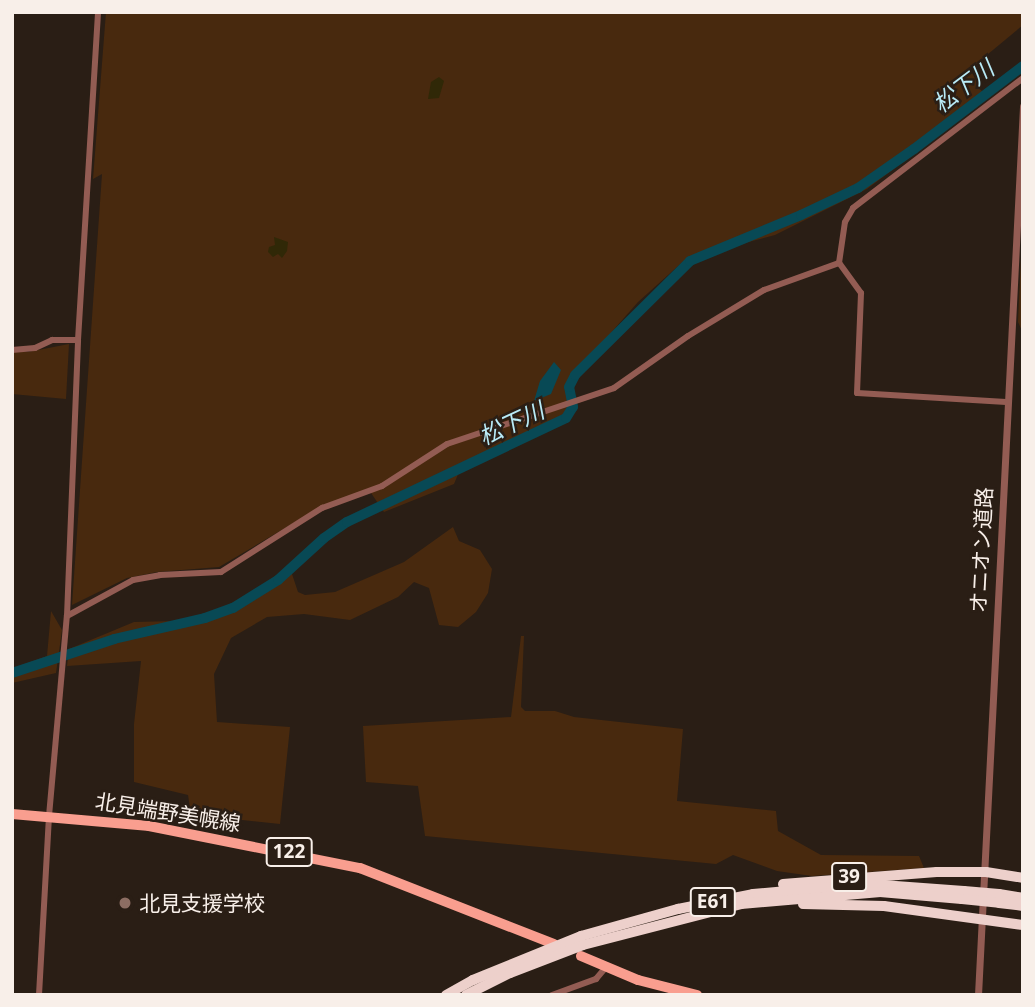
<!DOCTYPE html>
<html>
<head>
<meta charset="utf-8">
<style>
  body { margin:0 }
  #map { position:relative; width:1035px; height:1007px; overflow:hidden; background:#2a1e15; font-family:"Noto Sans","Noto Sans JP",sans-serif }
  div>[style] { position:absolute }
  [style*='--x'] { left:calc(var(--x)*1px); top:calc(var(--y)*1px); width:calc(var(--w)*1px); rotate:calc(var(--a)*1deg) }
  .green>* { inset:0; background:#48290e }
  .sand>* { inset:0; background:#302807 }
  .water>* { inset:0; background:#084955 }
  .river>* { height:10px; margin:-5px; padding:0 5px; transform-origin:5px; border-radius:5px; background:#084955 }
  .minor>* { height:6px; margin:-3px; padding:0 3px; transform-origin:3px; border-radius:3px; background:#935c53 }
  .tertiary>* { height:7px; margin:-3.5px; padding:0 3.5px; transform-origin:3.5px; border-radius:3.5px; background:#935c53 }
  .primary>* { height:10px; margin:-5px; padding:0 5px; transform-origin:5px; border-radius:5px; background:#f99e8f }
  .motorway>* { height:10px; margin:-5px; padding:0 5px; transform-origin:5px; border-radius:5px; background:#edd0cb }
  .motorway-bridge>* { height:10px; margin:-5px; padding:0 5px; transform-origin:5px; border-radius:5px; background:#edd0cb }
  .dots>* { width:19px; height:19px; translate:-50% -50%; box-sizing:border-box; border:4px solid #2a1e15; border-radius:50% }
  span { translate:-50% -50%; white-space:nowrap; text-align:center; line-height:1.15; -webkit-text-stroke:5px #2a1e15; paint-order:stroke }
  .shield-label span { padding:2px 5px; background:#2a1e15; border:2px solid; border-radius:5px; -webkit-text-stroke-width:0 }
  .shield-label { font-size:19px; color:#f8efe9; font-weight:700 }
  .street-label { font-size:21px; color:#f8efe9 }
  .poi-label { font-size:21px; color:#f8efe9 }
  .left { translate:0 -50%; text-align:left }
  .water-label { font-size:23px; color:#b9ebf7; font-style:italic }
  .frame { position:absolute; inset:0; border:14px solid #f8efe9; pointer-events:none }
</style>
</head>
<body>
<div id="map">
  <div class="green">
    <div style="clip-path:polygon(106px 12px,1023px 12px,1023px 25px,970px 69px,986px 99px,867px 189px,775px 235px,687px 258px,638px 302px,566px 384px,575px 412px,564px 424px,459px 472px,454px 484px,384px 512px,369px 490px,307px 515px,219px 567px,157px 572px,127px 578px,72px 605px,102px 174px,93px 179px)"></div>
    <div style="clip-path:polygon(1023px 214px,1023px 333px,1018px 322px)"></div>
    <div style="clip-path:polygon(69px 344px,66px 399px,12px 394px,12px 352px,28px 352px)"></div>
    <div style="clip-path:polygon(453px 527px,459px 541px,480px 550px,492px 569px,488px 593px,476px 612px,458px 627px,439px 625px,429px 588px,414px 582px,398px 597px,350px 620px,304px 614px,267px 617px,231px 638px,214px 674px,217px 722px,290px 727px,280px 824px,215px 817px,201px 828px,192px 822px,188px 795px,134px 782px,134px 724px,141px 661px,67px 666px,69px 649px,134px 622px,176px 621px,219px 614px,291px 571px,298px 592px,305px 595px,335px 592px,404px 562px)"></div>
    <div style="clip-path:polygon(51px 611px,62px 630px,56px 673px,12px 683px,12px 669px,47px 656px)"></div>
    <div style="clip-path:polygon(521px 636px,524px 636px,521px 707px,525px 711px,555px 711px,574px 717px,683px 729px,677px 801px,776px 811px,778px 831px,821px 855px,919px 856px,924px 868px,812px 876px,777px 871px,733px 855px,716px 864px,425px 836px,418px 786px,366px 782px,363px 726px,511px 717px)"></div>
  </div>
  <div class="sand">
    <div style="clip-path:polygon(439px 77px,444px 81px,439px 98px,428px 99px,431px 82px)"></div>
    <div style="clip-path:polygon(274px 237px,288px 242px,287px 251px,282px 258px,278px 254px,273px 257px,268px 252px,269px 247px,275px 245px)"></div>
  </div>
  <div class="water">
    <div style="clip-path:polygon(554px 362px,561px 370px,551px 394px,534px 401px,540px 381px)"></div>
  </div>
  <div class="river">
    <div style="--x:12;--y:673;--w:108;--a:-18.4"></div>
    <div style="--x:114;--y:639;--w:93;--a:-13"></div>
    <div style="--x:205;--y:618;--w:30;--a:-20"></div>
    <div style="--x:233;--y:608;--w:53;--a:-31.9"></div>
    <div style="--x:278;--y:580;--w:62;--a:-42.4"></div>
    <div style="--x:324;--y:538;--w:28;--a:-35"></div>
    <div style="--x:347;--y:522;--w:242;--a:-25.4"></div>
    <div style="--x:566;--y:418;--w:13;--a:-58"></div>
    <div style="--x:573;--y:407;--w:20;--a:-101"></div>
    <div style="--x:569;--y:387;--w:13;--a:-63"></div>
    <div style="--x:575;--y:375;--w:162;--a:-44.7"></div>
    <div style="--x:690;--y:261;--w:120;--a:-22.5"></div>
    <div style="--x:801;--y:215;--w:63;--a:-25.3"></div>
    <div style="--x:858;--y:188;--w:68;--a:-34.9"></div>
    <div style="--x:914;--y:149;--w:137;--a:-37.3"></div>
  </div>
  <div class="minor">
    <div style="--x:12;--y:350;--w:23;--a:-5"></div>
    <div style="--x:35;--y:348;--w:19;--a:-25"></div>
    <div style="--x:52;--y:340;--w:26;--a:0"></div>
    <div style="--x:1006;--y:402;--w:149;--a:-176.5"></div>
    <div style="--x:857;--y:393;--w:100;--a:-87.7"></div>
    <div style="--x:861;--y:293;--w:37;--a:-126"></div>
    <div style="--x:839;--y:263;--w:41;--a:-81.7"></div>
    <div style="--x:845;--y:222;--w:16;--a:-60"></div>
    <div style="--x:853;--y:208;--w:214;--a:-37.4"></div>
    <div style="--x:67;--y:616;--w:75;--a:-28.6"></div>
    <div style="--x:133;--y:580;--w:27;--a:-10"></div>
    <div style="--x:160;--y:575;--w:61;--a:-2.8"></div>
    <div style="--x:221;--y:572;--w:120;--a:-32.4"></div>
    <div style="--x:322;--y:508;--w:64;--a:-20.1"></div>
    <div style="--x:382;--y:486;--w:77;--a:-32.9"></div>
    <div style="--x:447;--y:444;--w:176;--a:-18.5"></div>
    <div style="--x:614;--y:388;--w:90;--a:-35.1"></div>
    <div style="--x:688;--y:336;--w:89;--a:-31.2"></div>
    <div style="--x:764;--y:290;--w:80;--a:-19.8"></div>
    <div style="--x:39;--y:995;--w:179;--a:-86.8"></div>
    <div style="--x:49;--y:816;--w:201;--a:-84.9"></div>
    <div style="--x:67;--y:616;--w:276;--a:-87.7"></div>
    <div style="--x:78;--y:340;--w:329;--a:-86.5"></div>
    <div style="--x:552;--y:995;--w:47;--a:-20"></div>
    <div style="--x:596;--y:979;--w:16;--a:-50"></div>
  </div>
  <div class="tertiary">
    <div style="--x:978;--y:995;--w:890;--a:-87.1"></div>
  </div>
  <div class="primary">
    <div style="--x:12;--y:814;--w:138;--a:5"></div>
    <div style="--x:149;--y:826;--w:215;--a:11.3"></div>
    <div style="--x:360;--y:868;--w:208;--a:21.4"></div>
    <div style="--x:581;--y:956;--w:62;--a:22.8"></div>
    <div style="--x:638;--y:980;--w:61;--a:14.3"></div>
  </div>
  <div class="motorway">
    <div style="--x:783;--y:884;--w:154;--a:-4.5"></div>
    <div style="--x:937;--y:872;--w:49;--a:0"></div>
    <div style="--x:986;--y:872;--w:37;--a:9"></div>
    <div style="--x:999;--y:894;--w:24;--a:9"></div>
    <div style="--x:999;--y:903;--w:24;--a:7"></div>
    <div style="--x:803;--y:904;--w:81;--a:1.4"></div>
    <div style="--x:884;--y:906;--w:140;--a:7.8"></div>
    <div style="--x:446;--y:995;--w:31;--a:-29"></div>
    <div style="--x:473;--y:980;--w:117;--a:-22.2"></div>
    <div style="--x:581;--y:936;--w:101;--a:-15.6"></div>
    <div style="--x:678;--y:909;--w:76;--a:-11.3"></div>
    <div style="--x:753;--y:894;--w:78;--a:-5.1"></div>
    <div style="--x:831;--y:887;--w:51;--a:-2.2"></div>
    <div style="--x:882;--y:885;--w:82;--a:4.2"></div>
    <div style="--x:466;--y:995;--w:49;--a:-26.6"></div>
    <div style="--x:510;--y:973;--w:78;--a:-21"></div>
    <div style="--x:583;--y:945;--w:163;--a:-14.5"></div>
    <div style="--x:741;--y:904;--w:140;--a:-4.9"></div>
    <div style="--x:880;--y:892;--w:82;--a:4.9"></div>
  </div>
  <div class="motorway-bridge">
    <div style="--x:964;--y:891;--w:35;--a:5"></div>
    <div style="--x:962;--y:899;--w:37;--a:6"></div>
  </div>
  <div class="dots">
    <div style="left:125px;top:903px;background:#8d6e63"></div>
  </div>
  <div class="shield-label">
    <span style="left:289px;top:852px">122</span>
    <span style="left:849px;top:877px">39</span>
    <span style="left:713px;top:902px">E61</span>
  </div>
  <div class="street-label">
    <span style="left:981px;top:550px;rotate:-87deg">オニオン道路</span>
    <span style="left:168px;top:812px;rotate:9deg">北見端野美幌線</span>
  </div>
  <div class="poi-label">
    <span class="left" style="left:139px;top:903px">北見支援学校</span>
  </div>
  <div class="water-label">
    <span style="left:963px;top:86px;rotate:-37deg">松下川</span>
    <span style="left:511px;top:423px;rotate:-25deg">松下川</span>
  </div>
  <div class="frame"></div>
</div>
</body>
</html>
